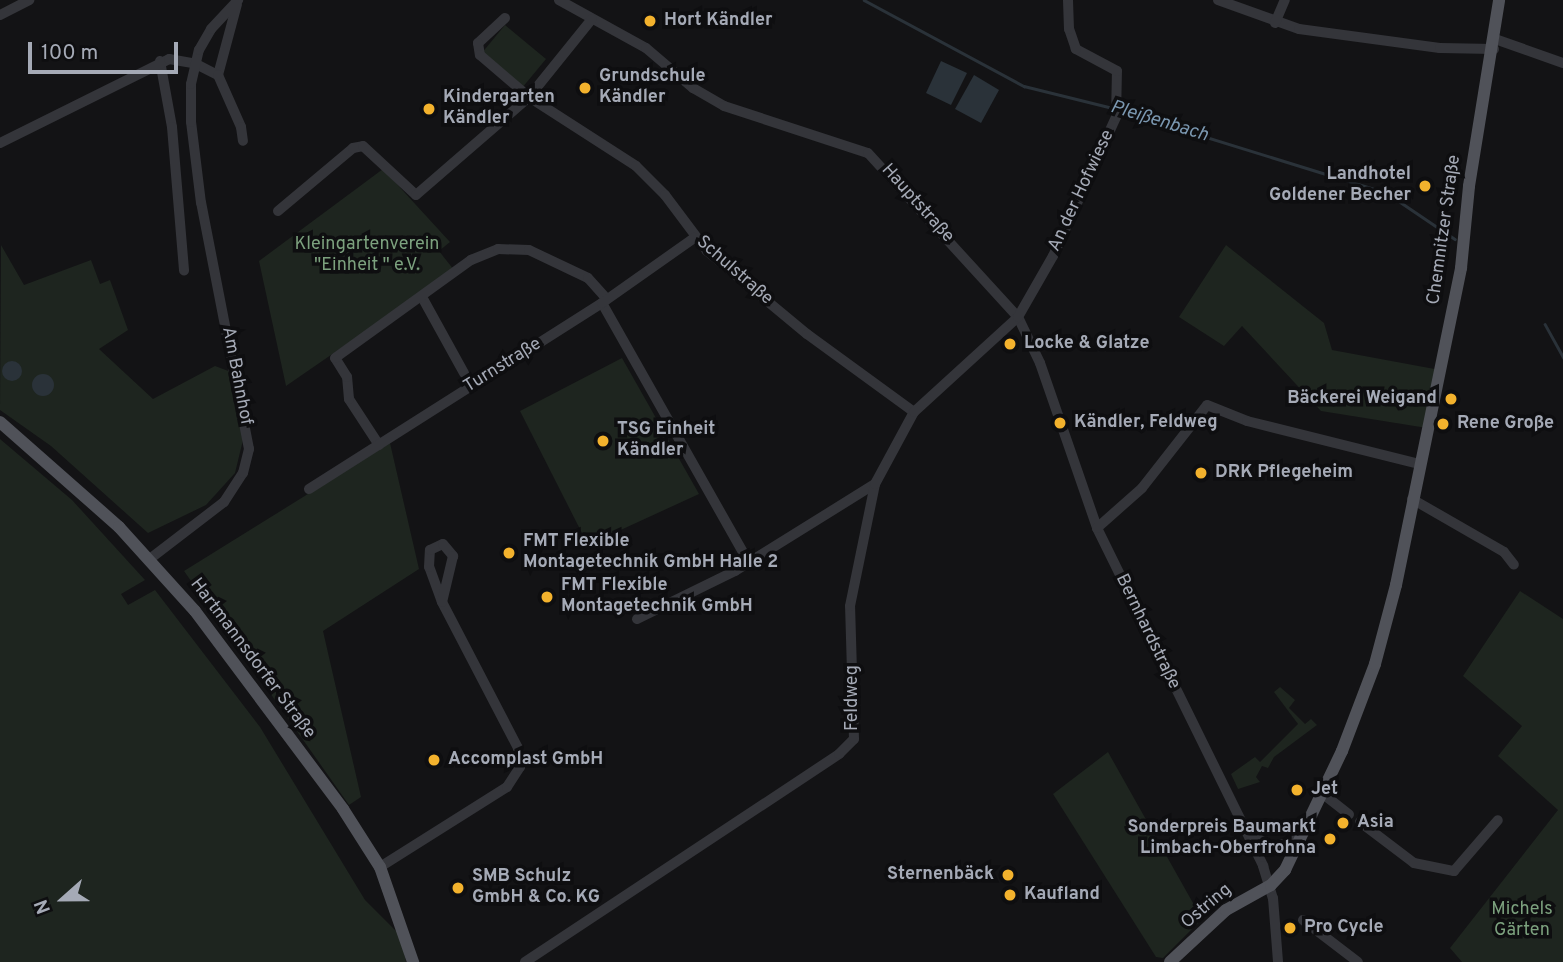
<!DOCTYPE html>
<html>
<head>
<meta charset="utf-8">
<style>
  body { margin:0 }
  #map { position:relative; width:1563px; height:962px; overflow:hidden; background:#131315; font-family:Overpass,sans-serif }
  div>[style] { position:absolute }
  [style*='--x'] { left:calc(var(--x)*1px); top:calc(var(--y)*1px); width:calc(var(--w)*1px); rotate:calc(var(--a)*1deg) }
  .green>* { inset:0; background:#1e251f }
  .water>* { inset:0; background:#2a3239 }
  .round { border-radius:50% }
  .stream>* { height:2.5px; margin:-1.25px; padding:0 1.25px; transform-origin:1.25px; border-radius:1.25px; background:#2a3239 }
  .minor>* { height:10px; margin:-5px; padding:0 5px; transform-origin:5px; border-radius:5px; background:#34353a }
  .major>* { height:12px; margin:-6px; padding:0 6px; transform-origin:6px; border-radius:6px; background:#505259 }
  .dots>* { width:19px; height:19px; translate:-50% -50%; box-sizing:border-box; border:4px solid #0e0e10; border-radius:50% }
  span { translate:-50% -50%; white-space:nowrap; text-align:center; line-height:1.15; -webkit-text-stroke:7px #0e0e10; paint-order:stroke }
  .poi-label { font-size:18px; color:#a5aab6; font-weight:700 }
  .left { translate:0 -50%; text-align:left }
  .right { translate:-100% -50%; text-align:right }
  .street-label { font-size:18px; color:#a5aab6 }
  .park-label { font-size:18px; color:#7ca17e }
  .water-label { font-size:19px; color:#7b98b1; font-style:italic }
  .north { position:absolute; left:28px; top:864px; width:70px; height:70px; -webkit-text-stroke:5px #0e0e10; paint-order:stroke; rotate:249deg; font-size:19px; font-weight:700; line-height:28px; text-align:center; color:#a5aab6 }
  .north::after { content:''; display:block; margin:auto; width:24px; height:32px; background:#a5aab6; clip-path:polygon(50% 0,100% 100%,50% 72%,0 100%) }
  .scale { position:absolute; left:28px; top:42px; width:150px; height:32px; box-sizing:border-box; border:4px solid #a5aab6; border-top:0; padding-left:9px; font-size:21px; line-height:24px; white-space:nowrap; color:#a5aab6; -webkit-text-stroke:5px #0e0e10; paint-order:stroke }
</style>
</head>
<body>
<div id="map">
  <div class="green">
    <div style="clip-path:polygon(505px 25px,546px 59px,522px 88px,481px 54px)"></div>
    <div style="clip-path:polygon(383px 169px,450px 242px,439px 251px,454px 270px,286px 386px,259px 261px)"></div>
    <div style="clip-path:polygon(1px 245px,24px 285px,91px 260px,100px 284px,110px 280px,128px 330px,99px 349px,153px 399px,215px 366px,231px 372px,243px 440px,235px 473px,206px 505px,148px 533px,51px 446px,0 410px)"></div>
    <div style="clip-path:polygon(1226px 245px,1324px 323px,1332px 350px,1440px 370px,1427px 428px,1321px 411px,1242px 326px,1224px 346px,1179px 317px)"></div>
    <div style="clip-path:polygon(622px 358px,699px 494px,588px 545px,520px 411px)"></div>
    <div style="clip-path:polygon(0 439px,72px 500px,145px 580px,121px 594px,128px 605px,155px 590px,260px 727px,365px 900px,401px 936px,406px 962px,0 962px)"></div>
    <div style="clip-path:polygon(390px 443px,419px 569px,323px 631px,361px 797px,349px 805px,184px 571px)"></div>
    <div style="clip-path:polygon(1520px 591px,1563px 619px,1563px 962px,1462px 962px,1450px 948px,1558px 810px,1498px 756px,1522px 726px,1463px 676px)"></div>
    <div style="clip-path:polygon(1280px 687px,1295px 700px,1289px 708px,1305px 724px,1311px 719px,1317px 725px,1274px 757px,1268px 768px,1262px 766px,1256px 777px,1260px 782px,1238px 789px,1231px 774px,1255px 757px,1260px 762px,1298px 724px,1274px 692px)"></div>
    <div style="clip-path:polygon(1108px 752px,1202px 919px,1163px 958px,1156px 957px,1053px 794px)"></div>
  </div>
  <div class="water">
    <div style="clip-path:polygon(941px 61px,967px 73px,951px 105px,926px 93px)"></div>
    <div style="clip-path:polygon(974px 75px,999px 90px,981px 123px,955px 109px)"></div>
    <div class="round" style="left:2px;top:361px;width:20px;height:20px"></div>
    <div class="round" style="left:32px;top:374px;width:22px;height:22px"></div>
  </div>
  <div class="stream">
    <div style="--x:864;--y:0;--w:182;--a:28.3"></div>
    <div style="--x:1024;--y:86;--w:92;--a:13.9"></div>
    <div style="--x:1119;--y:110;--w:281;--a:17.2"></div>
    <div style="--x:1387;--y:193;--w:82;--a:34.1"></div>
    <div style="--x:1545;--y:324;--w:38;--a:61"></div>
  </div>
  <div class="minor">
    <div style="--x:559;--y:0;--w:99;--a:28.9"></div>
    <div style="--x:646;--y:48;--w:62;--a:40.4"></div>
    <div style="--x:693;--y:88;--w:36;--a:30"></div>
    <div style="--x:724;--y:106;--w:151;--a:18.1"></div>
    <div style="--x:868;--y:153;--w:222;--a:47.6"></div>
    <div style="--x:1018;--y:317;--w:51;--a:64.4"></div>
    <div style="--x:1040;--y:363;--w:175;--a:70.9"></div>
    <div style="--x:1097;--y:528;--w:377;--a:63.8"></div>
    <div style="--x:1263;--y:866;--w:34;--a:73"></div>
    <div style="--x:1273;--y:898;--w:64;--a:85.5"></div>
    <div style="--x:1218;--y:0;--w:86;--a:19.7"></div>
    <div style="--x:1299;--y:29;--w:142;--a:7.7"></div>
    <div style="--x:1440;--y:48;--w:54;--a:1.1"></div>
    <div style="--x:0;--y:15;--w:33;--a:-27"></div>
    <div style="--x:505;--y:18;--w:37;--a:137"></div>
    <div style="--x:478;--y:43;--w:12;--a:81"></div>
    <div style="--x:480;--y:55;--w:65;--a:40.6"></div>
    <div style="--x:529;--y:97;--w:127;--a:32.8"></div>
    <div style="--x:636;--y:166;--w:41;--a:45"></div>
    <div style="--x:665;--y:195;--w:70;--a:53.1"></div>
    <div style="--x:707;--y:251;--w:130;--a:39.7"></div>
    <div style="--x:807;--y:334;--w:132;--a:36.1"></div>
    <div style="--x:1275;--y:23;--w:25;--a:-67"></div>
    <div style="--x:1495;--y:39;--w:72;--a:19.4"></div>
    <div style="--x:160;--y:61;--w:67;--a:79.7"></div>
    <div style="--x:172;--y:127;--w:144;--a:85.2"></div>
    <div style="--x:218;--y:75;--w:73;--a:-75"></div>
    <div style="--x:0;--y:143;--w:189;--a:-26.4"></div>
    <div style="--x:169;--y:59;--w:27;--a:10"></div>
    <div style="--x:196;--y:64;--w:25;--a:27"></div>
    <div style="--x:218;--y:75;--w:57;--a:66.1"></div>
    <div style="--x:241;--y:127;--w:14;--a:82"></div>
    <div style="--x:278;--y:211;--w:98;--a:-40"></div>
    <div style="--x:353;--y:148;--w:10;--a:-11"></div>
    <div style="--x:363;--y:146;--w:72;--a:42.8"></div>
    <div style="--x:416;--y:195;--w:150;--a:-40.9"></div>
    <div style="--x:529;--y:97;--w:100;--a:-51.1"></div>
    <div style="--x:422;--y:297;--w:87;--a:61.1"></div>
    <div style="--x:602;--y:303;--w:299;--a:60.5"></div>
    <div style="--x:379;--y:445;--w:55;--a:-123.1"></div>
    <div style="--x:349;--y:399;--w:22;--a:-95"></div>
    <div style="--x:347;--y:377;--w:22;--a:-122"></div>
    <div style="--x:335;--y:358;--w:168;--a:-35.8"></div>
    <div style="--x:471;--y:260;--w:29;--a:-22"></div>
    <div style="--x:498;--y:249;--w:31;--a:2"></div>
    <div style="--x:529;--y:250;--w:65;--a:25.4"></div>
    <div style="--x:588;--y:278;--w:28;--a:48"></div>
    <div style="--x:309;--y:489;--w:347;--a:-32.4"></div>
    <div style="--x:602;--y:303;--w:113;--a:-35.2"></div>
    <div style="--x:1412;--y:499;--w:106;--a:29.9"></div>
    <div style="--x:1504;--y:552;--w:16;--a:52"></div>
    <div style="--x:1097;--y:528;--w:60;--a:-41.6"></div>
    <div style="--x:1142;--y:488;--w:105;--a:-51.9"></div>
    <div style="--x:1207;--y:405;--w:43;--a:21.8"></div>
    <div style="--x:1247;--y:421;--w:178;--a:14"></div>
    <div style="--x:151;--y:558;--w:92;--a:-37.5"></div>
    <div style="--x:224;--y:502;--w:35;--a:-57"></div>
    <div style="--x:243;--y:473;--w:25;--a:-76"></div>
    <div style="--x:249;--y:449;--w:251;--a:-101"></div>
    <div style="--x:201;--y:203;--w:82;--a:-97"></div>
    <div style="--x:191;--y:122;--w:38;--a:-90"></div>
    <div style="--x:191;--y:84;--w:35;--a:-77"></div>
    <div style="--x:199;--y:50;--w:24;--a:-60"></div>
    <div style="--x:211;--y:29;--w:40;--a:-47"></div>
    <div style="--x:637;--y:619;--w:109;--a:-26.1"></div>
    <div style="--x:735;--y:571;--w:165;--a:-31.9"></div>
    <div style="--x:1323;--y:794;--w:33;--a:38"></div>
    <div style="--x:1360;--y:822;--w:68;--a:37.2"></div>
    <div style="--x:1414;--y:863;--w:41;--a:11.3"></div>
    <div style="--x:1454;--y:871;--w:67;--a:-49.2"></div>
    <div style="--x:1248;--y:833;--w:28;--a:30"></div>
    <div style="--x:1272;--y:847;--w:16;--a:-15"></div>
    <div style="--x:1287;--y:843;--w:17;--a:-36"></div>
    <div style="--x:380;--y:867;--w:150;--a:-32.2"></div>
    <div style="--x:507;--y:787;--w:24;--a:-57"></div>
    <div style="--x:520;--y:767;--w:19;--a:-96"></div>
    <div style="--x:518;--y:748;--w:165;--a:-117.5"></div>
    <div style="--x:442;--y:602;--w:37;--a:-110"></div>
    <div style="--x:429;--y:567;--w:17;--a:-87"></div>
    <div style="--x:430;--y:550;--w:14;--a:-25"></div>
    <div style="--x:443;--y:544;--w:16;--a:50"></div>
    <div style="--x:453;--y:556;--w:47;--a:103.4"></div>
    <div style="--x:1303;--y:920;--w:69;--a:37.4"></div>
    <div style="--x:525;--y:962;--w:377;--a:-33.5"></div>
    <div style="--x:839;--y:754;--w:21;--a:-45"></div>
    <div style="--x:854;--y:739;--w:133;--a:-91.7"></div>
    <div style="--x:850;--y:606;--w:125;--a:-78.4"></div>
    <div style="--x:875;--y:484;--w:82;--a:-61.6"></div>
    <div style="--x:914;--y:412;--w:141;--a:-42.4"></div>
    <div style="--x:1018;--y:317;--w:70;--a:-60.2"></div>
    <div style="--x:1053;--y:256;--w:153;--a:-65.6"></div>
    <div style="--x:1116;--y:117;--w:46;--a:-88.8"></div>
    <div style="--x:1117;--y:71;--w:47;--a:-151.8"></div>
    <div style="--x:1076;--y:49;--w:21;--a:-109"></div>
    <div style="--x:1069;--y:29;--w:29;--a:-92"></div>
  </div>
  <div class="major">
    <div style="--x:0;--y:422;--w:159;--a:41.4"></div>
    <div style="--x:119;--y:527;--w:113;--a:47.9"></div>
    <div style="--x:195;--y:611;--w:247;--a:53.2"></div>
    <div style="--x:343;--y:809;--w:69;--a:57.5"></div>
    <div style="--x:380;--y:867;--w:101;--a:70.8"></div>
    <div style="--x:1170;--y:962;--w:76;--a:-42.9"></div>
    <div style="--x:1226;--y:910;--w:51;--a:-29.1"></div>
    <div style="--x:1271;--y:885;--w:21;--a:-47"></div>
    <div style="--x:1285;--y:870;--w:132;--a:-64.4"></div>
    <div style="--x:1342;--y:751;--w:93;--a:-69.2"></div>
    <div style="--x:1375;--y:664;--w:82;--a:-75.1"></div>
    <div style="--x:1396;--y:585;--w:324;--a:-78.4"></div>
    <div style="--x:1461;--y:268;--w:82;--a:-84.4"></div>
    <div style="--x:1469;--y:186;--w:188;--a:-80.8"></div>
  </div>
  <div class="dots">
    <div style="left:650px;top:21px;background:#f3b22d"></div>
    <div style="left:585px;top:88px;background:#f3b22d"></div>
    <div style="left:429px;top:109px;background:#f3b22d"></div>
    <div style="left:1425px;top:186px;background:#f3b22d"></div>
    <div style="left:1010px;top:344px;background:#f3b22d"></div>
    <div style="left:1451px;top:399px;background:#f3b22d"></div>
    <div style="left:1060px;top:423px;background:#f3b22d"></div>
    <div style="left:1443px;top:424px;background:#f3b22d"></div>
    <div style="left:603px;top:441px;background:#f3b22d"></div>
    <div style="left:1201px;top:473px;background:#f3b22d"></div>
    <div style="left:509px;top:553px;background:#f3b22d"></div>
    <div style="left:547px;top:597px;background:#f3b22d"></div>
    <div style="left:434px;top:760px;background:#f3b22d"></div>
    <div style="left:1297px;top:790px;background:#f3b22d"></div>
    <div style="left:1343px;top:823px;background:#f3b22d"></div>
    <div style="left:1330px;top:839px;background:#f3b22d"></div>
    <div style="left:1008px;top:875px;background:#f3b22d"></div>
    <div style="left:458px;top:888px;background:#f3b22d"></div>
    <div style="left:1010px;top:895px;background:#f3b22d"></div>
    <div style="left:1290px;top:928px;background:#f3b22d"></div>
  </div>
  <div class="poi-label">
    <span class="left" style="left:664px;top:21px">Hort Kändler</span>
    <span class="left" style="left:599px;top:88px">Grundschule<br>Kändler</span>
    <span class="left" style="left:443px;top:109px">Kindergarten<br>Kändler</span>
    <span class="right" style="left:1411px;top:186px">Landhotel<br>Goldener Becher</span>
    <span class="left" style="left:1024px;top:344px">Locke &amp; Glatze</span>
    <span class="right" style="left:1437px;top:399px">Bäckerei Weigand</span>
    <span class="left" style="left:1074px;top:423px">Kändler, Feldweg</span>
    <span class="left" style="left:1457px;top:424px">Rene Große</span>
    <span class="left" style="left:617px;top:441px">TSG Einheit<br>Kändler</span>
    <span class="left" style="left:1215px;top:473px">DRK Pflegeheim</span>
    <span class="left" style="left:523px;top:553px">FMT Flexible<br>Montagetechnik GmbH Halle 2</span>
    <span class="left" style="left:561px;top:597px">FMT Flexible<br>Montagetechnik GmbH</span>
    <span class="left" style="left:448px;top:760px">Accomplast GmbH</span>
    <span class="left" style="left:1311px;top:790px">Jet</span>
    <span class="left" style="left:1357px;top:823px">Asia</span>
    <span class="right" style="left:1316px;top:839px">Sonderpreis Baumarkt<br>Limbach-Oberfrohna</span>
    <span class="right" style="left:994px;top:875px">Sternenbäck</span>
    <span class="left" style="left:472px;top:888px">SMB Schulz<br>GmbH &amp; Co. KG</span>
    <span class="left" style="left:1024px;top:895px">Kaufland</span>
    <span class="left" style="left:1304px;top:928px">Pro Cycle</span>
  </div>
  <div class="street-label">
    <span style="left:1082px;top:191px;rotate:-65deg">An der Hofwiese</span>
    <span style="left:917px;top:204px;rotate:48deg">Hauptstraße</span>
    <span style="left:1445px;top:230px;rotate:-82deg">Chemnitzer Straße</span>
    <span style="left:734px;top:271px;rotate:41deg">Schulstraße</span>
    <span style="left:503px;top:366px;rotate:-32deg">Turnstraße</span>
    <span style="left:236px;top:376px;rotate:79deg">Am Bahnhof</span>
    <span style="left:1147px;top:632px;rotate:64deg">Bernhardstraße</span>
    <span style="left:252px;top:659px;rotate:53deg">Hartmannsdorfer Straße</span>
    <span style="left:853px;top:698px;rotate:-90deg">Feldweg</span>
    <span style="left:1207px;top:907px;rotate:-40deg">Ostring</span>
  </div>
  <div class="park-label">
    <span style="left:367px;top:256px">Kleingartenverein<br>"Einheit " e.V.</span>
    <span style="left:1522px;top:921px">Michels<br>Gärten</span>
  </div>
  <div class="water-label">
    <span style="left:1159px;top:122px;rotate:17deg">Pleißenbach</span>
  </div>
  <div class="north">N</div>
  <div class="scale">100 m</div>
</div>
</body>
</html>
